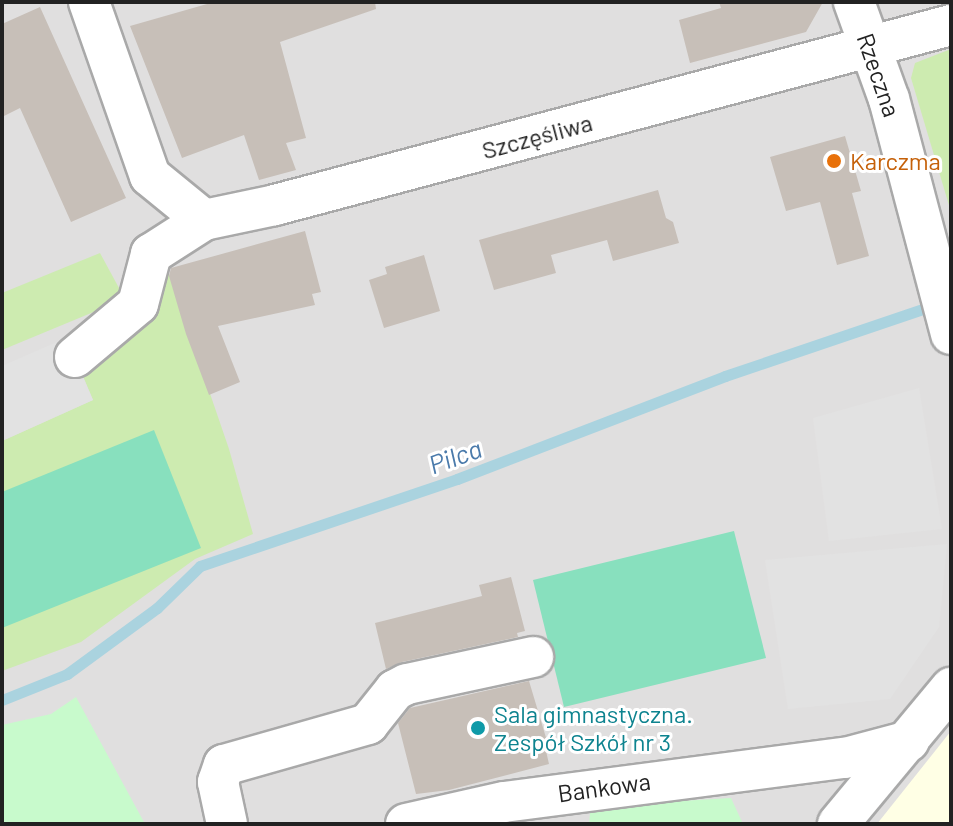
<!DOCTYPE html>
<html>
<head>
<meta charset="utf-8">
<style>
  body { margin:0 }
  #map { position:relative; width:953px; height:826px; overflow:hidden; background:#f2efe9; font-family:Barlow,sans-serif }
  div>[style] { position:absolute }
  [style*='--x'] { left:calc(var(--x)*1px); top:calc(var(--y)*1px); width:calc(var(--w)*1px); rotate:calc(var(--a)*1deg) }
  .residential>* { inset:0; background:#e0dfdf }
  .education>* { inset:0; background:#ffffe5 }
  .grass>* { inset:0; background:#cdebb0 }
  .park>* { inset:0; background:#c8facc }
  .pitch>* { inset:0; background:#88e0be }
  .parking>* { inset:0; background:#e2e2e2 }
  .stream>* { height:11px; margin:-5.5px; padding:0 5.5px; transform-origin:5.5px; border-radius:5.5px; background:#aad3df }
  .building>* { inset:0; background:#c7bfb8 }
  .roads { filter:drop-shadow(2px 0 #a9a9a9) drop-shadow(-2px 0 #a9a9a9) drop-shadow(0 2px #a9a9a9) drop-shadow(0 -2px #a9a9a9) }
  .minor>* { height:40px; margin:-20px; padding:0 20px; transform-origin:20px; border-radius:20px; background:#fff }
  .dots>* { width:22px; height:22px; translate:-50% -50%; box-sizing:border-box; border:4px solid #fff; border-radius:50% }
  span { translate:-50% -50%; white-space:nowrap; text-align:center; line-height:1.15; -webkit-text-stroke:6px #fff; paint-order:stroke }
  .street-label { font-size:24px; color:#222 }
  .food-label { font-size:24px; color:#c56008 }
  .left { translate:0 -50%; text-align:left }
  .culture-label { font-size:24px; color:#0d838f }
  .water-label { font-size:26px; color:#4a7aab; font-style:italic }
  .frame { position:absolute; inset:0; border:4px solid #222; pointer-events:none }
</style>
</head>
<body>
<div id="map">
  <div class="residential">
    <div style="clip-path:polygon(2px 2px,951px 2px,951px 824px,2px 824px)"></div>
  </div>
  <div class="education">
    <div style="clip-path:polygon(951px 731px,951px 824px,877px 824px)"></div>
  </div>
  <div class="grass">
    <div style="clip-path:polygon(951px 49px,951px 212px,911px 78px,915px 63px)"></div>
    <div style="clip-path:polygon(100px 253px,125px 299px,2px 350px,2px 293px)"></div>
    <div style="clip-path:polygon(167px 268px,229px 449px,253px 534px,195px 559px,81px 642px,2px 671px,2px 441px,93px 400px,75px 357px)"></div>
  </div>
  <div class="park">
    <div style="clip-path:polygon(76px 697px,145px 824px,2px 824px,2px 725px,51px 714px)"></div>
    <div style="clip-path:polygon(731px 798px,743px 824px,589px 824px,590px 813px,647px 803px)"></div>
  </div>
  <div class="pitch">
    <div style="clip-path:polygon(154px 430px,201px 548px,2px 628px,2px 492px)"></div>
    <div style="clip-path:polygon(734px 531px,766px 658px,564px 707px,533px 580px)"></div>
  </div>
  <div class="parking">
    <div style="clip-path:polygon(66px 338px,93px 400px,2px 441px,2px 366px)"></div>
    <div style="clip-path:polygon(919px 388px,942px 529px,829px 541px,813px 418px)"></div>
    <div style="clip-path:polygon(947px 544px,939px 627px,890px 699px,788px 709px,765px 560px)"></div>
  </div>
  <div class="stream">
    <div style="--x:2;--y:700;--w:70;--a:-21.8"></div>
    <div style="--x:67;--y:674;--w:112;--a:-36.3"></div>
    <div style="--x:157;--y:608;--w:60;--a:-44.3"></div>
    <div style="--x:200;--y:566;--w:271;--a:-18.7"></div>
    <div style="--x:457;--y:479;--w:287;--a:-21"></div>
    <div style="--x:725;--y:376;--w:222;--a:-18.7"></div>
  </div>
  <div class="building">
    <div style="clip-path:polygon(214px 2px,375px 2px,376px 9px,280px 42px,306px 138px,286px 143px,296px 170px,259px 180px,244px 135px,182px 158px,130px 26px)"></div>
    <div style="clip-path:polygon(719px 2px,823px 2px,806px 32px,690px 63px,679px 20px,721px 8px)"></div>
    <div style="clip-path:polygon(40px 7px,126px 198px,71px 222px,20px 108px,2px 117px,2px 24px)"></div>
    <div style="clip-path:polygon(845px 136px,861px 191px,852px 193px,869px 256px,837px 265px,820px 202px,786px 211px,770px 157px)"></div>
    <div style="clip-path:polygon(658px 190px,666px 218px,673px 222px,679px 243px,613px 261px,607px 240px,551px 255px,556px 273px,494px 290px,479px 240px)"></div>
    <div style="clip-path:polygon(305px 231px,321px 292px,312px 294px,315px 305px,218px 326px,240px 382px,209px 395px,186px 334px,169px 276px,171px 268px)"></div>
    <div style="clip-path:polygon(424px 255px,440px 311px,384px 328px,369px 280px,387px 274px,385px 267px)"></div>
    <div style="clip-path:polygon(511px 577px,525px 631px,517px 633px,518px 637px,402px 662px,386px 669px,375px 623px,482px 596px,479px 585px)"></div>
    <div style="clip-path:polygon(529px 681px,547px 741px,544px 742px,549px 764px,449px 790px,416px 794px,398px 723px,410px 708px)"></div>
  </div>
  <div class="roads">
    <div class="minor">
      <div style="--x:89;--y:2;--w:184;--a:70.7"></div>
      <div style="--x:150;--y:176;--w:70;--a:39.2"></div>
      <div style="--x:854;--y:2;--w:103;--a:70.2"></div>
      <div style="--x:889;--y:99;--w:243;--a:75.2"></div>
      <div style="--x:75;--y:357;--w:82;--a:-40.1"></div>
      <div style="--x:138;--y:304;--w:52;--a:-75.4"></div>
      <div style="--x:151;--y:254;--w:63;--a:-32.7"></div>
      <div style="--x:204;--y:220;--w:73;--a:-11.9"></div>
      <div style="--x:275;--y:205;--w:700;--a:-14.91"></div>
      <div style="--x:227;--y:824;--w:43;--a:-102.1"></div>
      <div style="--x:218;--y:782;--w:18;--a:-71"></div>
      <div style="--x:224;--y:765;--w:150;--a:-15.9"></div>
      <div style="--x:368;--y:724;--w:43;--a:-51.5"></div>
      <div style="--x:395;--y:690;--w:13;--a:-27"></div>
      <div style="--x:407;--y:684;--w:129;--a:-12.1"></div>
      <div style="--x:406;--y:824;--w:100;--a:-12.7"></div>
      <div style="--x:504;--y:802;--w:344;--a:-7.4"></div>
      <div style="--x:845;--y:758;--w:66;--a:-14.9"></div>
      <div style="--x:838;--y:824;--w:177;--a:-50.3"></div>
    </div>
  </div>
  <div class="dots">
    <div style="left:834px;top:161px;background:#e8710a"></div>
    <div style="left:478px;top:728px;background:#0f9aa8"></div>
  </div>
  <div class="street-label">
    <span style="left:879px;top:75px;rotate:71deg">Rzeczna</span>
    <span style="left:537px;top:136px;rotate:-15deg">Szczęśliwa</span>
    <span style="left:604px;top:787px;rotate:-8deg">Bankowa</span>
  </div>
  <div class="food-label">
    <span class="left" style="left:850px;top:161px">Karczma</span>
  </div>
  <div class="culture-label">
    <span class="left" style="left:494px;top:728px">Sala gimnastyczna.<br>Zespół Szkół nr 3</span>
  </div>
  <div class="water-label">
    <span style="left:455px;top:456px;rotate:-20deg">Pilca</span>
  </div>
  <div class="frame"></div>
</div>
</body>
</html>
